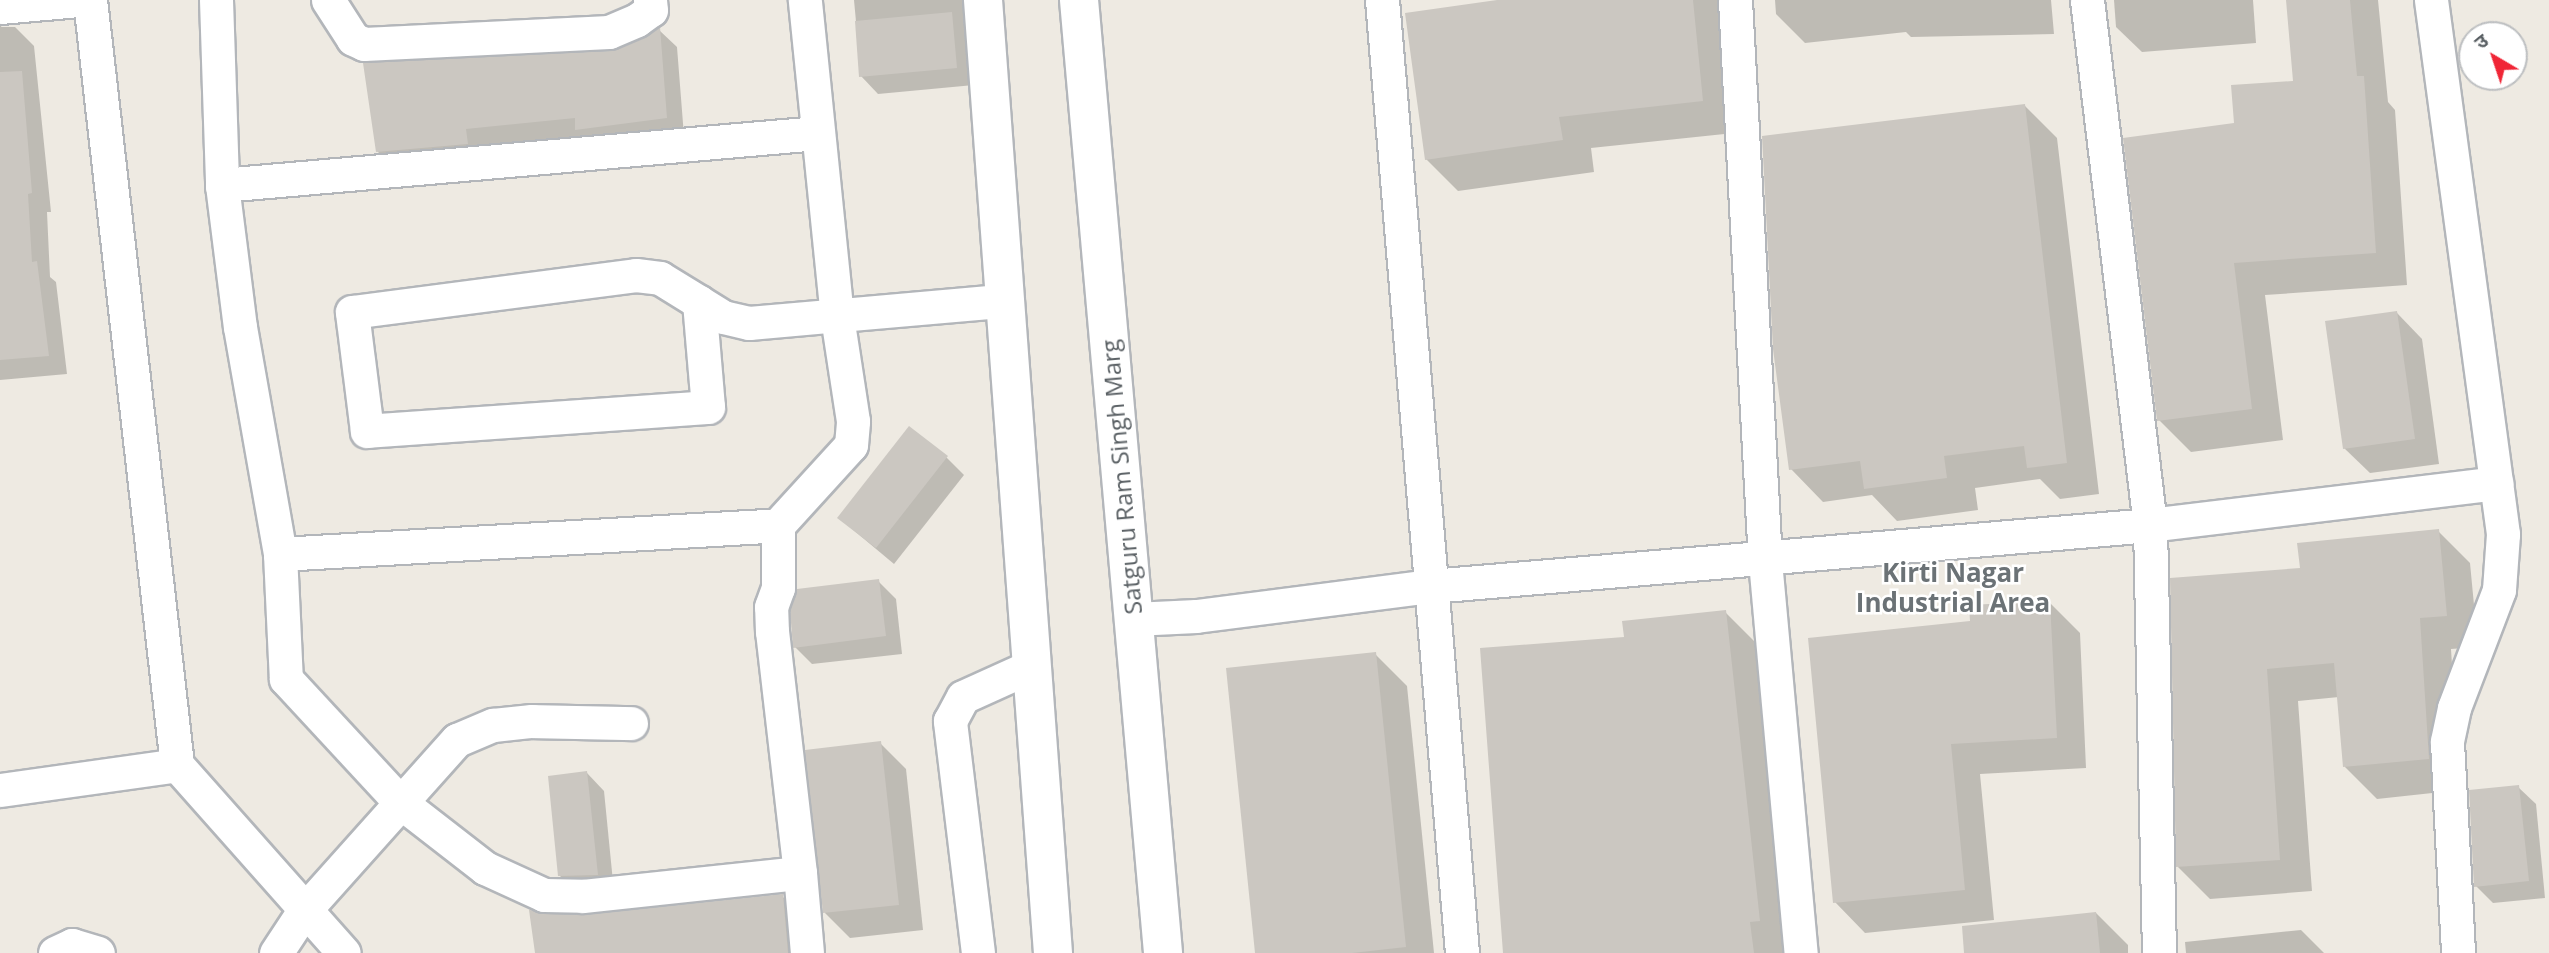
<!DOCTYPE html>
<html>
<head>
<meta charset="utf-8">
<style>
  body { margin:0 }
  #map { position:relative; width:2549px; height:953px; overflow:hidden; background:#eeeae2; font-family:"Open Sans","Noto Sans Devanagari",sans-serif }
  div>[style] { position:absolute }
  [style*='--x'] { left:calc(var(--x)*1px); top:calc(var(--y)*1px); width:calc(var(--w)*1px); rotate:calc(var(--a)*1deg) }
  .shadow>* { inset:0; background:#0003 }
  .building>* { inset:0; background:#cbc7c1 }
  .roads { filter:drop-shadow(2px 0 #b3b6ba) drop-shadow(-2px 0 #b3b6ba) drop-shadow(0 2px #b3b6ba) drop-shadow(0 -2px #b3b6ba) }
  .minor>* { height:33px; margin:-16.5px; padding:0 16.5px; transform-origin:16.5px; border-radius:16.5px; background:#fff }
  .secondary>* { height:38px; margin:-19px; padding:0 19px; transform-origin:19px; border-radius:19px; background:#fff }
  span { translate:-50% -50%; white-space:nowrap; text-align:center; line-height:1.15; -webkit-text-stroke:5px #fff; paint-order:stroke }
  .street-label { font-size:24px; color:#5a6064 }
  .neighbourhood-label { font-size:26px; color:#6b7276; font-weight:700 }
  .north { position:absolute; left:2458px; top:21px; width:70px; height:70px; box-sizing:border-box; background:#fff; border:2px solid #bdbfc1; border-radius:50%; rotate:321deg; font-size:19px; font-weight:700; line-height:28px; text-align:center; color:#5a6064 }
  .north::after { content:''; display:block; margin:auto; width:24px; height:32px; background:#f02636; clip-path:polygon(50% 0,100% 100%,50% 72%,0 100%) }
</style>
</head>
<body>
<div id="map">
  <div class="shadow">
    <div style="clip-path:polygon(0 0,8px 11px,1px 27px,15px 27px,34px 46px,51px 212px,47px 212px,50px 277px,56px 282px,67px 374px,0 380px)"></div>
    <div style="clip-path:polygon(854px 0,964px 0,974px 85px,878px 94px,861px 76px)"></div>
    <div style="clip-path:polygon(1510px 0,1721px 0,1734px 133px,1591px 148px,1594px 172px,1458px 191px,1426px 159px)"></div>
    <div style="clip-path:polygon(1775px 0,2051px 0,2054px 34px,1911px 37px,1906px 32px,1805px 43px,1776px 14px)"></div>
    <div style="clip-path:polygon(2114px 0,2253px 0,2256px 43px,2142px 52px,2116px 27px)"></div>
    <div style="clip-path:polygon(2287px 0,2378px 0,2388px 102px,2395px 110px,2407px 285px,2265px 295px,2283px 440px,2191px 452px,2159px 420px,2236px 125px,2295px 82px)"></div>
    <div style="clip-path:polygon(659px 30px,677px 47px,684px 136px,595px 146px,584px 136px,483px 146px,395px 169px,377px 151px)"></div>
    <div style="clip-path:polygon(2025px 106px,2057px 138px,2099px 494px,2060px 499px,2040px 479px,1975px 488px,1978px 510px,1897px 521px,1872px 495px,1823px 502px,1791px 469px)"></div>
    <div style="clip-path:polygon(2397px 313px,2422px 339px,2439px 464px,2370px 473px,2344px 448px)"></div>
    <div style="clip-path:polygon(946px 457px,964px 475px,894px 564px,839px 518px)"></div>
    <div style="clip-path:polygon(2438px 531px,2470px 563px,2478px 647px,2451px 649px,2460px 790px,2377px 799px,2345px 767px,2339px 697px,2298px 701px,2312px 891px,2210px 899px,2178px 867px,2302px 570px)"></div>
    <div style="clip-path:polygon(878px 581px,896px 599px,902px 654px,812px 664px,795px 647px)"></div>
    <div style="clip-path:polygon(2049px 602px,2080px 633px,2086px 768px,1980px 774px,1994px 920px,1865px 933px,1835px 902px,1972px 623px)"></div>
    <div style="clip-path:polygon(1725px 612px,1757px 644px,1786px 953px,1504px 953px,1626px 639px)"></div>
    <div style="clip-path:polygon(1375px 654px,1407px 686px,1434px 953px,1259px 953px)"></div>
    <div style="clip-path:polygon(880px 743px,906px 769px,923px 930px,850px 938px,825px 913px)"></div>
    <div style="clip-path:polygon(587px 773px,604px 791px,614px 892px,577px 893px,559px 875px)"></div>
    <div style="clip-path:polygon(2518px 787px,2536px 804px,2545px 898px,2493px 903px,2476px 886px)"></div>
    <div style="clip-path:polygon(782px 896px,804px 918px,808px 953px,536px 953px,585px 917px)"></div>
    <div style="clip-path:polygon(2096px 913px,2128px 945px,2128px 953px,1966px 953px)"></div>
    <div style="clip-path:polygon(2301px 930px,2324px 953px,2186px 953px,2185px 942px)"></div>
  </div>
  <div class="building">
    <div style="clip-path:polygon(1497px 0,1693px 0,1703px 101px,1559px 117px,1563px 140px,1425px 160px,1405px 13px)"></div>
    <div style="clip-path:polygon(2286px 0,2350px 0,2357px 76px,2364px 76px,2376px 253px,2234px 263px,2252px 409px,2157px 421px,2123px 138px,2234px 123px,2231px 85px,2293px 81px)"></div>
    <div style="clip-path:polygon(952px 12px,957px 68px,859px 77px,855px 21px)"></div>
    <div style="clip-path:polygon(660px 27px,667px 118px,575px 130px,575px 118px,466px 129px,468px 144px,376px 152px,363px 63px,610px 51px)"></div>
    <div style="clip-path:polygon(22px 71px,32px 193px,28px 194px,32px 262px,37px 261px,49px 356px,0 360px,0 72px)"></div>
    <div style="clip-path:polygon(2025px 104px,2067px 463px,2027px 468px,2024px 446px,1944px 456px,1947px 478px,1864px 489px,1860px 461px,1789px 470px,1773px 349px,1762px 136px)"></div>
    <div style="clip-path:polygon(2397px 311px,2415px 439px,2343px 449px,2325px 321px)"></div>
    <div style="clip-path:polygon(909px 426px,948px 456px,876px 548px,837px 518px)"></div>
    <div style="clip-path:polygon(2439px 529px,2447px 616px,2420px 618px,2429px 759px,2343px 767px,2334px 663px,2267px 669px,2280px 860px,2176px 867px,2170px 578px,2300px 568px,2297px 543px)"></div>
    <div style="clip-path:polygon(879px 579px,886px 636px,793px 648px,790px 610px,797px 589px)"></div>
    <div style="clip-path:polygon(2050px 601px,2057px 738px,1951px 744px,1965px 890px,1833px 903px,1808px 638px,1970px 621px,1969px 605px)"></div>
    <div style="clip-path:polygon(1726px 610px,1760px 921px,1750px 922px,1754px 953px,1503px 953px,1480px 648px,1624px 637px,1622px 621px)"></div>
    <div style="clip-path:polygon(1376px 652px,1406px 947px,1352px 953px,1255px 953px,1226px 668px)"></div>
    <div style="clip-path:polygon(881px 741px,899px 905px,823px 913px,805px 750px)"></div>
    <div style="clip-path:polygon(587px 771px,598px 875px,558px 876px,548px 776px)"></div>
    <div style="clip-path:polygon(2519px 785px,2529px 881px,2474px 887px,2469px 790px)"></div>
    <div style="clip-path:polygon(783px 894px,788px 953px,535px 953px,529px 910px,585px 915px)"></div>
    <div style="clip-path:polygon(2096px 912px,2100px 953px,1964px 953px,1962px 926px)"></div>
  </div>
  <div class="roads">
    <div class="minor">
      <div style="--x:90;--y:0;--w:770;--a:83.51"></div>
      <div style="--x:216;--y:0;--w:185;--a:88.1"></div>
      <div style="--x:222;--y:185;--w:143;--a:82.8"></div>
      <div style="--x:240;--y:327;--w:230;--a:80"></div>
      <div style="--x:280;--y:554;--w:125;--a:87.3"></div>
      <div style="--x:286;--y:679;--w:168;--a:47.2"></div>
      <div style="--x:400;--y:802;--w:108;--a:37.8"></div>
      <div style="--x:485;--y:868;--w:65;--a:24.6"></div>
      <div style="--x:544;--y:895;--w:39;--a:1"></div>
      <div style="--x:583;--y:896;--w:218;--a:-6.1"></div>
      <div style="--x:800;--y:873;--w:243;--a:-96.6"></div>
      <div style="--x:772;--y:632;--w:25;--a:-92"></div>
      <div style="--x:771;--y:607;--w:20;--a:-70"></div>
      <div style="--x:778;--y:588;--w:63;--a:-90"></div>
      <div style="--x:328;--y:0;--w:46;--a:57.3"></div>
      <div style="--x:353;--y:39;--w:12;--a:24"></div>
      <div style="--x:364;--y:44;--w:245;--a:-2.8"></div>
      <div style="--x:609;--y:32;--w:30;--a:-23"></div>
      <div style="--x:637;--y:20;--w:17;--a:-36"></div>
      <div style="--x:651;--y:10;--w:10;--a:-96"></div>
      <div style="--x:1382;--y:0;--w:956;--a:85.2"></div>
      <div style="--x:1735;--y:0;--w:562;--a:86.94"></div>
      <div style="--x:1765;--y:561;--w:394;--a:84.8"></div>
      <div style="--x:2087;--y:0;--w:529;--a:83.16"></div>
      <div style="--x:2150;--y:525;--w:428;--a:88.8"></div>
      <div style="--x:2431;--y:0;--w:539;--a:82.32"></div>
      <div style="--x:2503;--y:534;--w:56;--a:94.1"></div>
      <div style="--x:2499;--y:590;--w:126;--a:110.9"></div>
      <div style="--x:2454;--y:708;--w:35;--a:102"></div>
      <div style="--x:2447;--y:742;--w:211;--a:87"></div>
      <div style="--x:0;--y:7;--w:79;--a:-5.1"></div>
      <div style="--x:222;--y:185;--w:598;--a:-4.99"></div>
      <div style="--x:699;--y:302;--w:105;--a:85.1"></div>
      <div style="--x:708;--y:407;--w:342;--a:176"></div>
      <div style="--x:367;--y:431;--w:120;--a:-97.2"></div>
      <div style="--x:352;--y:312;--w:286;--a:-7.4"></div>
      <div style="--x:636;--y:275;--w:24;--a:7"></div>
      <div style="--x:660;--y:278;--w:46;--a:31.6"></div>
      <div style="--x:699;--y:302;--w:28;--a:32"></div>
      <div style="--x:723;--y:317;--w:27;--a:13"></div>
      <div style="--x:749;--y:323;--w:255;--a:-5"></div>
      <div style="--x:280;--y:554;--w:499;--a:-3.3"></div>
      <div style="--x:778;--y:525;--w:108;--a:-47.6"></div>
      <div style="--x:851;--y:445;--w:24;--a:-85"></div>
      <div style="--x:853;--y:421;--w:105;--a:-98.7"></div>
      <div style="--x:837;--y:317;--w:319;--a:-95.8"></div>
      <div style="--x:1133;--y:619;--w:63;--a:-2.7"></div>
      <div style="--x:1196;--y:616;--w:237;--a:-7.3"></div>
      <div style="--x:1431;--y:586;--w:722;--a:-4.85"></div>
      <div style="--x:2150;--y:525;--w:349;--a:-6.9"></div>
      <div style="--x:0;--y:790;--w:179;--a:-8"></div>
      <div style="--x:177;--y:765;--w:251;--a:48.4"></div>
      <div style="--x:800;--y:873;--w:80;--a:85"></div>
      <div style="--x:55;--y:953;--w:19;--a:-25"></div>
      <div style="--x:72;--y:945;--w:27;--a:17"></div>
      <div style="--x:276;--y:953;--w:49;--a:-56.6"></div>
      <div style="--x:303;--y:912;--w:231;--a:-48.2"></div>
      <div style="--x:457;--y:740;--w:39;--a:-23"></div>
      <div style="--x:493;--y:725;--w:39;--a:-6"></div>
      <div style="--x:532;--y:721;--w:99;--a:1.2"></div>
      <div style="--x:978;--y:953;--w:234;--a:-96.9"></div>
      <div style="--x:950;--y:721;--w:27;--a:-62"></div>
      <div style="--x:963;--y:697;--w:72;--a:-24.4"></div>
    </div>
    <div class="secondary">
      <div style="--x:983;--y:0;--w:956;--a:85.8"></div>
      <div style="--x:1079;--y:0;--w:957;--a:84.96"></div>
    </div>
  </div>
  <div class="street-label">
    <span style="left:1121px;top:477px;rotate:-95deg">Satguru Ram Singh Marg</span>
  </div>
  <div class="neighbourhood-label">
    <span style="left:1953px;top:588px">Kirti Nagar<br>Industrial Area</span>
  </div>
  <div class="north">उ</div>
</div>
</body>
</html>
